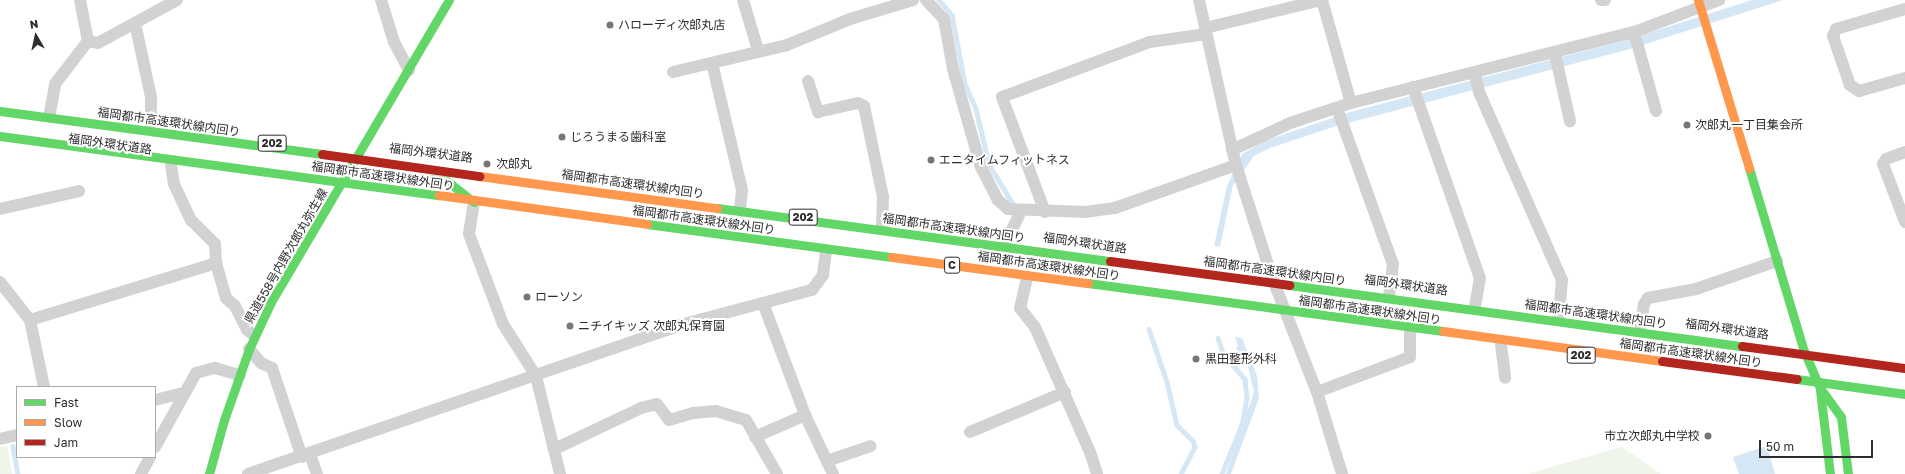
<!DOCTYPE html>
<html>
<head>
<meta charset="utf-8">
<style>
  body { margin:0 }
  #map { position:relative; width:1905px; height:474px; overflow:hidden; background:#fff; font-family:"Golos Text","Noto Sans JP",sans-serif }
  div>[style] { position:absolute }
  [style*='--x'] { left:calc(var(--x)*1px); top:calc(var(--y)*1px); width:calc(var(--w)*1px); rotate:calc(var(--a)*1deg) }
  .green>* { inset:0; background:#f0f5ea }
  .water>* { inset:0; background:#d5e7f4 }
  .stream>* { height:4.5px; margin:-2.25px; padding:0 2.25px; transform-origin:2.25px; border-radius:2.25px; background:#d5e7f4 }
  .street>* { height:12px; margin:-6px; padding:0 6px; transform-origin:6px; border-radius:6px; background:#d2d2d2 }
  .fast>* { height:9px; margin:-4.5px; padding:0 4.5px; transform-origin:4.5px; border-radius:4.5px; background:#63d668 }
  .slow>* { height:9px; margin:-4.5px; padding:0 4.5px; transform-origin:4.5px; border-radius:4.5px; background:#ff974d }
  .fast-bridge>* { height:9px; margin:-4.5px; padding:0 4.5px; transform-origin:4.5px; border-radius:4.5px; background:#63d668 }
  .slow-bridge>* { height:9px; margin:-4.5px; padding:0 4.5px; transform-origin:4.5px; border-radius:4.5px; background:#ff974d }
  .jam-bridge>* { height:9px; margin:-4.5px; padding:0 4.5px; transform-origin:4.5px; border-radius:4.5px; background:#b3261e }
  .dots>* { width:11px; height:11px; translate:-50% -50%; box-sizing:border-box; border:2px solid #fff; border-radius:50% }
  span { translate:-50% -50%; white-space:nowrap; text-align:center; line-height:1.15; -webkit-text-stroke:4px #fff; paint-order:stroke }
  .shield-label span { padding:1px 3px; background:#fff; border:1px solid; border-radius:3px; -webkit-text-stroke-width:0 }
  .shield-label { font-size:11px; color:#2d2d2d; font-weight:700 }
  .poi-label { font-size:12px; color:#2d2d2d }
  .left { translate:0 -50%; text-align:left }
  .right { translate:-100% -50%; text-align:right }
  .street-label { font-size:12px; color:#2d2d2d }
  .legend { position:absolute; left:16px; top:386px; width:140px; height:72px; box-sizing:border-box; background:#fff; border:1px solid #ababab; margin:0; padding:5px 7px; list-style:none; font-size:12px; color:#2d2d2d }
  .legend li { display:flex; align-items:center; gap:8px; height:20px }
  .legend b { width:20px; border:1px solid #ababab }
  .north { position:absolute; left:16px; top:16px; width:40px; height:40px; -webkit-text-stroke:3px #fff; paint-order:stroke; rotate:351deg; font-size:11px; font-weight:700; line-height:16px; text-align:center; color:#2d2d2d }
  .north::after { content:''; display:block; margin:auto; width:14px; height:18px; background:#2d2d2d; clip-path:polygon(50% 0,100% 100%,50% 72%,0 100%) }
  .scale { position:absolute; left:1759px; top:440px; width:114px; height:18px; box-sizing:border-box; border:2px solid #2d2d2d; border-top:0; padding-left:5px; font-size:12px; line-height:14px; white-space:nowrap; color:#2d2d2d; -webkit-text-stroke:3px #fff; paint-order:stroke }
</style>
</head>
<body>
<div id="map">
  <div class="green">
    <div style="clip-path:polygon(7px 446px,12px 474px,0 474px,0 447px)"></div>
    <div style="clip-path:polygon(1622px 447px,1661px 474px,1527px 474px)"></div>
  </div>
  <div class="water">
    <div style="clip-path:polygon(1752px 0,1783px 0,1630px 49px,1336px 126px,1270px 148px,1254px 156px,1233px 185px,1220px 247px,1214px 246px,1227px 186px,1242px 154px,1264px 141px,1350px 112px,1623px 41px)"></div>
    <div style="clip-path:polygon(1235px 337px,1242px 338px,1257px 376px,1259px 398px,1231px 474px,1226px 474px,1254px 392px,1247px 362px,1241px 358px,1236px 347px,1238px 346px)"></div>
    <div style="clip-path:polygon(1767px 446px,1775px 474px,1739px 474px,1733px 457px)"></div>
  </div>
  <div class="stream">
    <div style="--x:939;--y:0;--w:20;--a:49"></div>
    <div style="--x:952;--y:15;--w:70;--a:79.3"></div>
    <div style="--x:965;--y:84;--w:27;--a:66"></div>
    <div style="--x:976;--y:109;--w:57;--a:76.7"></div>
    <div style="--x:989;--y:164;--w:47;--a:59"></div>
    <div style="--x:1149;--y:329;--w:56;--a:71.2"></div>
    <div style="--x:1167;--y:382;--w:44;--a:76.9"></div>
    <div style="--x:1177;--y:425;--w:23;--a:45"></div>
    <div style="--x:1193;--y:441;--w:6;--a:72"></div>
    <div style="--x:1195;--y:447;--w:30;--a:117"></div>
    <div style="--x:1218;--y:338;--w:16;--a:72"></div>
    <div style="--x:1223;--y:353;--w:34;--a:50"></div>
    <div style="--x:1245;--y:379;--w:19;--a:84"></div>
    <div style="--x:1247;--y:398;--w:27;--a:100"></div>
    <div style="--x:1242;--y:425;--w:53;--a:112.2"></div>
    <div style="--x:13;--y:446;--w:28;--a:80"></div>
  </div>
  <div class="street">
    <div style="--x:381;--y:0;--w:44;--a:72.8"></div>
    <div style="--x:394;--y:42;--w:32;--a:62"></div>
    <div style="--x:743;--y:0;--w:52;--a:73.3"></div>
    <div style="--x:926;--y:0;--w:26;--a:47"></div>
    <div style="--x:944;--y:19;--w:51;--a:79.8"></div>
    <div style="--x:953;--y:69;--w:102;--a:74.1"></div>
    <div style="--x:981;--y:167;--w:37;--a:63"></div>
    <div style="--x:998;--y:200;--w:13;--a:42"></div>
    <div style="--x:1008;--y:209;--w:77;--a:2.2"></div>
    <div style="--x:1085;--y:212;--w:30;--a:-8"></div>
    <div style="--x:1115;--y:208;--w:128;--a:-19.6"></div>
    <div style="--x:1199;--y:0;--w:169;--a:77.4"></div>
    <div style="--x:1236;--y:165;--w:121;--a:72.2"></div>
    <div style="--x:1273;--y:280;--w:120;--a:68.6"></div>
    <div style="--x:1317;--y:392;--w:86;--a:73"></div>
    <div style="--x:1322;--y:0;--w:107;--a:74.3"></div>
    <div style="--x:1601;--y:0;--w:4;--a:0"></div>
    <div style="--x:1905;--y:9;--w:72;--a:163.8"></div>
    <div style="--x:1836;--y:29;--w:8;--a:113"></div>
    <div style="--x:1833;--y:36;--w:52;--a:70.9"></div>
    <div style="--x:1850;--y:85;--w:11;--a:34"></div>
    <div style="--x:1859;--y:91;--w:48;--a:-15.8"></div>
    <div style="--x:135;--y:23;--w:76;--a:77.8"></div>
    <div style="--x:151;--y:97;--w:29;--a:90"></div>
    <div style="--x:1205;--y:28;--w:120;--a:-13.5"></div>
    <div style="--x:1634;--y:32;--w:82;--a:74.4"></div>
    <div style="--x:88;--y:41;--w:10;--a:11"></div>
    <div style="--x:98;--y:43;--w:90;--a:-28.6"></div>
    <div style="--x:1555;--y:54;--w:69;--a:77.4"></div>
    <div style="--x:712;--y:63;--w:130;--a:76.7"></div>
    <div style="--x:742;--y:190;--w:18;--a:96"></div>
    <div style="--x:673;--y:72;--w:117;--a:-13.3"></div>
    <div style="--x:787;--y:45;--w:68;--a:-22.4"></div>
    <div style="--x:850;--y:19;--w:66;--a:-16.8"></div>
    <div style="--x:1475;--y:74;--w:18;--a:77"></div>
    <div style="--x:1479;--y:92;--w:206;--a:66.2"></div>
    <div style="--x:1562;--y:280;--w:37;--a:95"></div>
    <div style="--x:808;--y:81;--w:33;--a:72"></div>
    <div style="--x:818;--y:112;--w:41;--a:-12.7"></div>
    <div style="--x:858;--y:103;--w:7;--a:27"></div>
    <div style="--x:864;--y:106;--w:93;--a:78.2"></div>
    <div style="--x:883;--y:197;--w:31;--a:92"></div>
    <div style="--x:1413;--y:87;--w:202;--a:70.7"></div>
    <div style="--x:1480;--y:278;--w:29;--a:100"></div>
    <div style="--x:1337;--y:108;--w:166;--a:70.3"></div>
    <div style="--x:1393;--y:264;--w:31;--a:97"></div>
    <div style="--x:50;--y:113;--w:29;--a:-80"></div>
    <div style="--x:55;--y:84;--w:54;--a:-52.5"></div>
    <div style="--x:88;--y:41;--w:42;--a:-101"></div>
    <div style="--x:1232;--y:150;--w:64;--a:-25"></div>
    <div style="--x:1290;--y:123;--w:64;--a:-18.2"></div>
    <div style="--x:1351;--y:103;--w:292;--a:-14.1"></div>
    <div style="--x:1634;--y:32;--w:91;--a:-20.6"></div>
    <div style="--x:1905;--y:152;--w:20;--a:160"></div>
    <div style="--x:1886;--y:159;--w:6;--a:121"></div>
    <div style="--x:1883;--y:164;--w:62;--a:69.2"></div>
    <div style="--x:171;--y:165;--w:19;--a:81"></div>
    <div style="--x:174;--y:184;--w:40;--a:65"></div>
    <div style="--x:191;--y:220;--w:34;--a:45"></div>
    <div style="--x:215;--y:244;--w:19;--a:87"></div>
    <div style="--x:216;--y:263;--w:36;--a:74"></div>
    <div style="--x:226;--y:298;--w:12;--a:42"></div>
    <div style="--x:235;--y:306;--w:27;--a:63"></div>
    <div style="--x:247;--y:330;--w:9;--a:36"></div>
    <div style="--x:474;--y:202;--w:32;--a:99"></div>
    <div style="--x:469;--y:234;--w:96;--a:69.3"></div>
    <div style="--x:503;--y:324;--w:62;--a:57.6"></div>
    <div style="--x:536;--y:376;--w:101;--a:76.2"></div>
    <div style="--x:0;--y:209;--w:81;--a:-12.8"></div>
    <div style="--x:1045;--y:212;--w:123;--a:-110.5"></div>
    <div style="--x:1002;--y:97;--w:158;--a:-20.4"></div>
    <div style="--x:1150;--y:42;--w:57;--a:-8.1"></div>
    <div style="--x:1005;--y:244;--w:37;--a:-64"></div>
    <div style="--x:1027;--y:278;--w:31;--a:103"></div>
    <div style="--x:1020;--y:308;--w:24;--a:52"></div>
    <div style="--x:1035;--y:327;--w:137;--a:66.3"></div>
    <div style="--x:1090;--y:452;--w:23;--a:72"></div>
    <div style="--x:0;--y:282;--w:48;--a:51.7"></div>
    <div style="--x:30;--y:320;--w:68;--a:78.2"></div>
    <div style="--x:763;--y:303;--w:120;--a:69.4"></div>
    <div style="--x:805;--y:415;--w:65;--a:64.6"></div>
    <div style="--x:30;--y:320;--w:195;--a:-17"></div>
    <div style="--x:1640;--y:329;--w:25;--a:-81"></div>
    <div style="--x:1644;--y:304;--w:7;--a:-56"></div>
    <div style="--x:1648;--y:298;--w:49;--a:-10.6"></div>
    <div style="--x:1696;--y:289;--w:86;--a:-19.1"></div>
    <div style="--x:1501;--y:344;--w:34;--a:83"></div>
    <div style="--x:249;--y:349;--w:18;--a:49"></div>
    <div style="--x:261;--y:363;--w:12;--a:24"></div>
    <div style="--x:272;--y:368;--w:94;--a:71.4"></div>
    <div style="--x:1317;--y:392;--w:99;--a:-20.6"></div>
    <div style="--x:1410;--y:357;--w:27;--a:-90"></div>
    <div style="--x:155;--y:400;--w:29;--a:-14"></div>
    <div style="--x:970;--y:432;--w:103;--a:-22.8"></div>
    <div style="--x:755;--y:437;--w:55;--a:-23.7"></div>
    <div style="--x:0;--y:439;--w:17;--a:-13"></div>
    <div style="--x:155;--y:447;--w:85;--a:-61"></div>
    <div style="--x:196;--y:373;--w:20;--a:-15"></div>
    <div style="--x:215;--y:368;--w:26;--a:16"></div>
    <div style="--x:553;--y:447;--w:8;--a:-7"></div>
    <div style="--x:561;--y:446;--w:89;--a:-25.4"></div>
    <div style="--x:641;--y:408;--w:16;--a:-14"></div>
    <div style="--x:657;--y:404;--w:20;--a:53"></div>
    <div style="--x:669;--y:420;--w:26;--a:-16"></div>
    <div style="--x:694;--y:413;--w:22;--a:-5"></div>
    <div style="--x:716;--y:411;--w:31;--a:17"></div>
    <div style="--x:746;--y:420;--w:62;--a:60.1"></div>
    <div style="--x:310;--y:454;--w:21;--a:71"></div>
    <div style="--x:827;--y:461;--w:46;--a:-18.8"></div>
    <div style="--x:141;--y:474;--w:19;--a:-62"></div>
    <div style="--x:248;--y:474;--w:457;--a:-19"></div>
    <div style="--x:680;--y:325;--w:137;--a:-14.9"></div>
    <div style="--x:812;--y:290;--w:19;--a:-54"></div>
    <div style="--x:823;--y:275;--w:25;--a:-83"></div>
  </div>
  <div class="fast">
    <div style="--x:1749;--y:168;--w:191;--a:73.3"></div>
    <div style="--x:1804;--y:351;--w:40;--a:66.6"></div>
    <div style="--x:1820;--y:388;--w:36;--a:54"></div>
    <div style="--x:1841;--y:417;--w:57;--a:83"></div>
    <div style="--x:420;--y:178;--w:27;--a:6"></div>
    <div style="--x:447;--y:181;--w:34;--a:38"></div>
    <div style="--x:1820;--y:390;--w:85;--a:83.2"></div>
    <div style="--x:209;--y:474;--w:56;--a:-74.5"></div>
    <div style="--x:224;--y:420;--w:75;--a:-70.6"></div>
    <div style="--x:249;--y:349;--w:52;--a:-64.9"></div>
    <div style="--x:271;--y:302;--w:351;--a:-59.5"></div>
  </div>
  <div class="slow">
    <div style="--x:1698;--y:0;--w:176;--a:73.1"></div>
  </div>
  <div class="fast-bridge">
    <div style="--x:0;--y:111;--w:325;--a:7.6"></div>
    <div style="--x:0;--y:136;--w:443;--a:7.7"></div>
    <div style="--x:717;--y:208;--w:397;--a:7.7"></div>
    <div style="--x:647;--y:224;--w:247;--a:7.7"></div>
    <div style="--x:1088;--y:283;--w:358;--a:7.7"></div>
    <div style="--x:1289;--y:285;--w:457;--a:7.7"></div>
    <div style="--x:1797;--y:379;--w:109;--a:7.9"></div>
  </div>
  <div class="slow-bridge">
    <div style="--x:479;--y:176;--w:240;--a:7.7"></div>
    <div style="--x:439;--y:195;--w:210;--a:7.9"></div>
    <div style="--x:892;--y:257;--w:198;--a:7.6"></div>
    <div style="--x:1443;--y:331;--w:221;--a:7.8"></div>
  </div>
  <div class="jam-bridge">
    <div style="--x:322;--y:154;--w:159;--a:8"></div>
    <div style="--x:1110;--y:261;--w:181;--a:7.6"></div>
    <div style="--x:1742;--y:346;--w:164;--a:7.7"></div>
    <div style="--x:1662;--y:361;--w:136;--a:7.6"></div>
  </div>
  <div class="dots">
    <div style="left:610px;top:25px;background:#767676"></div>
    <div style="left:1687px;top:125px;background:#767676"></div>
    <div style="left:562px;top:137px;background:#767676"></div>
    <div style="left:931px;top:160px;background:#767676"></div>
    <div style="left:487px;top:164px;background:#767676"></div>
    <div style="left:527px;top:297px;background:#767676"></div>
    <div style="left:570px;top:326px;background:#767676"></div>
    <div style="left:1196px;top:359px;background:#767676"></div>
    <div style="left:1708px;top:436px;background:#767676"></div>
  </div>
  <div class="shield-label">
    <span style="left:272px;top:143px">202</span>
    <span style="left:803px;top:217px">202</span>
    <span style="left:952px;top:265px">C</span>
    <span style="left:1581px;top:355px">202</span>
  </div>
  <div class="poi-label">
    <span class="left" style="left:618px;top:25px">ハローディ次郎丸店</span>
    <span class="left" style="left:1695px;top:125px">次郎丸一丁目集会所</span>
    <span class="left" style="left:570px;top:137px">じろうまる歯科室</span>
    <span class="left" style="left:939px;top:160px">エニタイムフィットネス</span>
    <span class="left" style="left:496px;top:164px">次郎丸</span>
    <span class="left" style="left:535px;top:297px">ローソン</span>
    <span class="left" style="left:578px;top:326px">ニチイキッズ 次郎丸保育園</span>
    <span class="left" style="left:1205px;top:359px">黒田整形外科</span>
    <span class="right" style="left:1700px;top:436px">市立次郎丸中学校</span>
  </div>
  <div class="street-label">
    <span style="left:169px;top:122px;rotate:8deg">福岡都市高速環状線内回り</span>
    <span style="left:110px;top:144px;rotate:8deg">福岡外環状道路</span>
    <span style="left:431px;top:153px;rotate:7deg">福岡外環状道路</span>
    <span style="left:383px;top:176px;rotate:8deg">福岡都市高速環状線外回り</span>
    <span style="left:633px;top:184px;rotate:8deg">福岡都市高速環状線内回り</span>
    <span style="left:704px;top:220px;rotate:8deg">福岡都市高速環状線外回り</span>
    <span style="left:954px;top:228px;rotate:8deg">福岡都市高速環状線内回り</span>
    <span style="left:1085px;top:243px;rotate:8deg">福岡外環状道路</span>
    <span style="left:286px;top:256px;rotate:-60deg">県道558号内野次郎丸弥生線</span>
    <span style="left:1049px;top:266px;rotate:8deg">福岡都市高速環状線外回り</span>
    <span style="left:1275px;top:271px;rotate:8deg">福岡都市高速環状線内回り</span>
    <span style="left:1406px;top:285px;rotate:8deg">福岡外環状道路</span>
    <span style="left:1370px;top:310px;rotate:8deg">福岡都市高速環状線外回り</span>
    <span style="left:1596px;top:314px;rotate:8deg">福岡都市高速環状線内回り</span>
    <span style="left:1727px;top:329px;rotate:8deg">福岡外環状道路</span>
    <span style="left:1691px;top:353px;rotate:8deg">福岡都市高速環状線外回り</span>
  </div>
  <ul class="legend">
  <li><b style="height:5px;background:#63d668"></b>Fast</li>
  <li><b style="height:5px;background:#ff974d"></b>Slow</li>
  <li><b style="height:5px;background:#b3261e"></b>Jam</li>
  </ul>
  <div class="north">N</div>
  <div class="scale">50 m</div>
</div>
</body>
</html>
